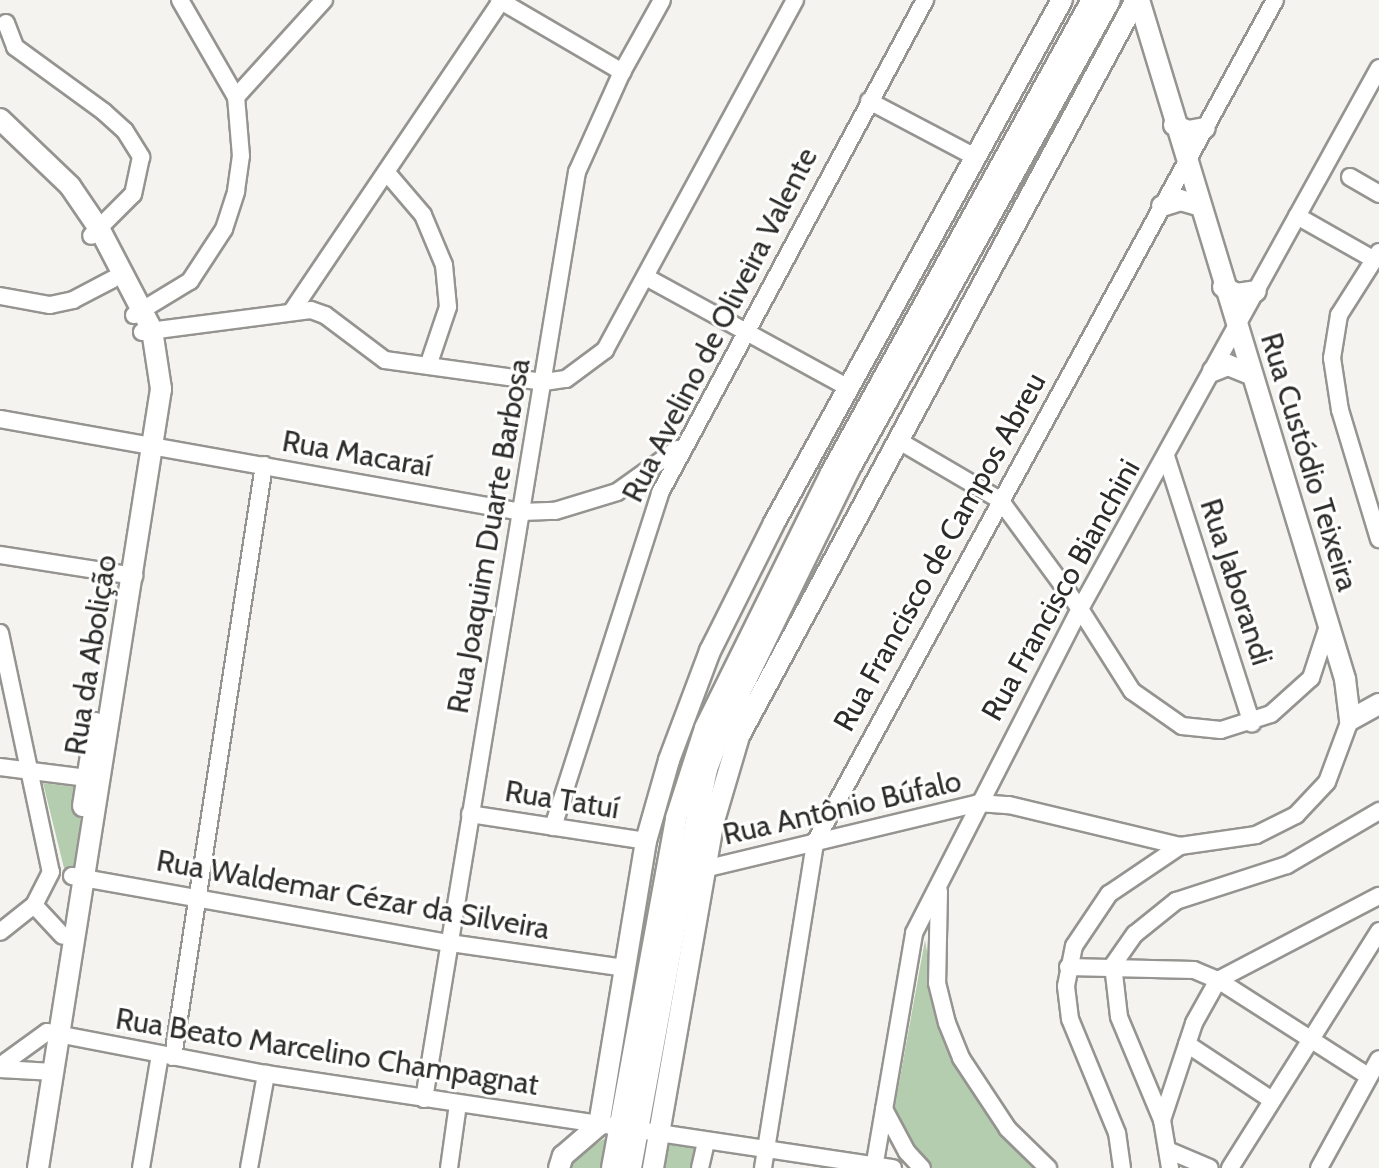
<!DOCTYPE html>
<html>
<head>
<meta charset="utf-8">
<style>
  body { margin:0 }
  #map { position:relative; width:1379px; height:1168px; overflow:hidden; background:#f4f3ef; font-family:Cabin,sans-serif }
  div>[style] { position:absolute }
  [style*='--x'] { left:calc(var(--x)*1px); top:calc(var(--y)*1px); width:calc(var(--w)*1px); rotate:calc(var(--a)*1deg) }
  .green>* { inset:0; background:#b3cdae }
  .roads { filter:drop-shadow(2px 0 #959490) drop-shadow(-2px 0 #959490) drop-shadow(0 2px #959490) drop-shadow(0 -2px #959490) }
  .minor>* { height:16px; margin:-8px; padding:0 8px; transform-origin:8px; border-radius:8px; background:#fff }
  .major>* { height:20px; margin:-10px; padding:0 10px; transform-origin:10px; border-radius:10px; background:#fff }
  span { translate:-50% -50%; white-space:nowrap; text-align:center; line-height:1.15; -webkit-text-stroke:6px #fff; paint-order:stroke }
  .street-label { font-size:30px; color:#2c2c2a }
</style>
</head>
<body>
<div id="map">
  <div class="green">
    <div style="clip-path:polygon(43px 783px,85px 788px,74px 868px,65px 872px)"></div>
    <div style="clip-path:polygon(925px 940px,943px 1040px,976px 1096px,1035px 1168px,931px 1168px,912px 1160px,892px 1122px)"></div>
    <div style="clip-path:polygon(610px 1135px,604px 1168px,567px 1168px,573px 1159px)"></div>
    <div style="clip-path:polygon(682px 1144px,695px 1147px,693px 1168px,661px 1168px,667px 1145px)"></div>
  </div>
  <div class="roads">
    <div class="minor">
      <div style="--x:499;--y:0;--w:143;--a:30.3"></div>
      <div style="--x:6;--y:23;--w:26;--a:69"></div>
      <div style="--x:15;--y:47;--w:110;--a:36.1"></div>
      <div style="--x:104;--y:112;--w:28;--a:42"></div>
      <div style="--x:125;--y:131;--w:31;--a:58"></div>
      <div style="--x:141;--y:157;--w:38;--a:102"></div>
      <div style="--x:133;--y:194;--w:59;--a:135"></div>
      <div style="--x:236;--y:97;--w:131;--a:-47.8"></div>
      <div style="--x:869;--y:101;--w:122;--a:27.8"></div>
      <div style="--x:388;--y:174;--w:54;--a:49.5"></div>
      <div style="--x:423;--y:215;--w:54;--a:67.2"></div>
      <div style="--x:444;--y:265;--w:42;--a:84.6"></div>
      <div style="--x:448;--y:307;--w:62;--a:108.7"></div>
      <div style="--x:1350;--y:177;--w:34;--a:30"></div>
      <div style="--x:1297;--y:216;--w:87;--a:29.5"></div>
      <div style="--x:1379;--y:252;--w:75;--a:122.4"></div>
      <div style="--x:1339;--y:315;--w:44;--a:99.2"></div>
      <div style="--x:1332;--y:358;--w:53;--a:81.3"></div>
      <div style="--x:1340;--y:410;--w:135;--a:73.2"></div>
      <div style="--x:646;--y:277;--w:231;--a:28.7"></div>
      <div style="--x:0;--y:296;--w:51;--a:10.2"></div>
      <div style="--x:50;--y:305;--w:24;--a:-12"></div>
      <div style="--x:73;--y:300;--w:45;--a:-27.7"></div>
      <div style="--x:292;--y:311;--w:374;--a:-56"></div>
      <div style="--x:134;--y:315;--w:66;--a:-31.3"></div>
      <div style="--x:190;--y:281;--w:62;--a:-56.8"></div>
      <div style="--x:224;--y:229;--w:40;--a:-72"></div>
      <div style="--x:236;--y:191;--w:35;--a:-82"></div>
      <div style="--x:241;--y:156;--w:59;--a:-94.8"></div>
      <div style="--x:236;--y:97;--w:112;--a:-120"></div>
      <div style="--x:142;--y:332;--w:170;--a:-7.4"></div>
      <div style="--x:311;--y:310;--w:15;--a:20"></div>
      <div style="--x:325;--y:315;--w:75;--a:36.9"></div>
      <div style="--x:385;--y:360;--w:161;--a:7.9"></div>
      <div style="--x:544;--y:382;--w:22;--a:-8"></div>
      <div style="--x:566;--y:379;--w:49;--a:-36.6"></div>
      <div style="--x:605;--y:350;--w:398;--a:-61.5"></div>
      <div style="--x:0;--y:419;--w:529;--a:10.12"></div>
      <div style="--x:521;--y:512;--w:34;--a:-2"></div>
      <div style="--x:555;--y:511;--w:65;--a:-17"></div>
      <div style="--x:617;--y:492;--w:74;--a:-35.6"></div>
      <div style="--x:899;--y:441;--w:117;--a:30.3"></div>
      <div style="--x:1000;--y:500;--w:135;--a:53.7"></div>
      <div style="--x:1080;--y:609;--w:97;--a:57.6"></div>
      <div style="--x:1132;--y:691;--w:61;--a:35"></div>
      <div style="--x:1182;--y:726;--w:39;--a:6"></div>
      <div style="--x:1221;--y:730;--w:52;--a:-17.7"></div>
      <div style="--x:1271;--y:714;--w:54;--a:-42"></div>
      <div style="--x:1311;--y:678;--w:55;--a:-71.9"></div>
      <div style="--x:1166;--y:456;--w:281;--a:72.2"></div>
      <div style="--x:0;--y:555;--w:136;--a:8.9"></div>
      <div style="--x:0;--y:633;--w:244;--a:78"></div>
      <div style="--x:51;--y:872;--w:37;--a:117"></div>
      <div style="--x:34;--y:905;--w:43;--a:141.5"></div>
      <div style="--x:0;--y:767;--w:88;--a:7.2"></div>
      <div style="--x:470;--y:814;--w:178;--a:8.7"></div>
      <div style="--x:553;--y:827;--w:351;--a:-72.2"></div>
      <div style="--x:660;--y:493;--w:560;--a:-61.74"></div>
      <div style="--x:704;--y:869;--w:282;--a:-13.5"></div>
      <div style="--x:978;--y:803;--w:31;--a:4"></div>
      <div style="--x:1009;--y:805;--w:176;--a:13.5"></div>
      <div style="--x:72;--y:876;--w:384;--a:10.1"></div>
      <div style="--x:450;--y:943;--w:177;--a:8.1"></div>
      <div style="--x:939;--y:891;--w:92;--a:91.2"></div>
      <div style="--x:937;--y:983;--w:41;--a:76"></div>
      <div style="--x:947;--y:1023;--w:38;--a:68"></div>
      <div style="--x:961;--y:1058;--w:85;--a:56.5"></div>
      <div style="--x:1008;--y:1129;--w:56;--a:44.3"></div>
      <div style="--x:34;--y:905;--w:42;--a:46.9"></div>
      <div style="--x:1113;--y:965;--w:38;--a:-55"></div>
      <div style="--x:1135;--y:934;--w:53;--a:-38.8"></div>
      <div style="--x:1176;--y:901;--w:117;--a:-18"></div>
      <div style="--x:1287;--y:865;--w:107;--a:-30.4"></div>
      <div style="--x:1113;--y:965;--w:52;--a:83.4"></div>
      <div style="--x:1119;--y:1017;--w:112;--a:67.3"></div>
      <div style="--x:1162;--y:1120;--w:49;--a:80.5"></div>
      <div style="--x:1068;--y:967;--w:126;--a:1.4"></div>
      <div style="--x:1194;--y:970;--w:26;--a:23"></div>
      <div style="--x:1218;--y:980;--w:178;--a:32.6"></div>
      <div style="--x:1187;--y:1044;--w:98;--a:33.4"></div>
      <div style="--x:173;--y:1057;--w:599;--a:-81.26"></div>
      <div style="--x:0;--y:1066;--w:58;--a:-35.9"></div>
      <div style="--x:47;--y:1032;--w:223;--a:10.9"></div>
      <div style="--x:266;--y:1074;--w:634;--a:8.53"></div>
      <div style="--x:0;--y:1069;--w:54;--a:3.2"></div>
      <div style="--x:424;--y:1099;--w:940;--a:-80.63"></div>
      <div style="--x:577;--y:172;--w:110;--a:-65.8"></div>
      <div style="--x:622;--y:72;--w:82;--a:-60.9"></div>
      <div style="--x:884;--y:1109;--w:49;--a:61.9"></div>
      <div style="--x:907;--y:1152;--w:22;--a:47"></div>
      <div style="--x:1162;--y:1120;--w:102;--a:-71.7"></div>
      <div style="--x:1194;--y:1023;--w:49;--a:-60.8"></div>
      <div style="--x:1218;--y:980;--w:182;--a:-27.6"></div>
      <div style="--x:1170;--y:1151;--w:43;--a:23"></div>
      <div style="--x:141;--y:1168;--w:115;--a:-80.5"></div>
      <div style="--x:249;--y:1168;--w:96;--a:-79.7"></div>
      <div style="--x:449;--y:1168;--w:65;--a:-82"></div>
      <div style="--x:700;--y:1168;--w:28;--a:-77"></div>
      <div style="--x:763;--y:1168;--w:330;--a:-80.9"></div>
      <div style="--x:815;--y:842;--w:959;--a:-61.35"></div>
      <div style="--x:874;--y:1168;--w:238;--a:-80.3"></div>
      <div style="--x:914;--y:933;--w:364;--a:-62.9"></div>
      <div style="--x:1080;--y:609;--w:618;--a:-61.07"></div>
      <div style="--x:1122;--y:1168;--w:35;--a:-98"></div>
      <div style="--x:1117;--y:1133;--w:123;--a:-112.4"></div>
      <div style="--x:1070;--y:1019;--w:33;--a:-97"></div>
      <div style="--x:1066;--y:986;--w:41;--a:-78.7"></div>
      <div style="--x:1074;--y:946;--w:63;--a:-56.1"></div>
      <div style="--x:1109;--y:894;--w:86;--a:-34.1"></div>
      <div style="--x:1180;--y:846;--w:77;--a:-8.2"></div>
      <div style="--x:1256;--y:835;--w:45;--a:-26.6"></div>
      <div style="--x:1296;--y:815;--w:45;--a:-46.8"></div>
      <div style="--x:1327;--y:782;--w:66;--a:-69.6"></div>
      <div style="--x:1230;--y:1168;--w:280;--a:-57.8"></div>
      <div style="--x:1319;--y:1168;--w:124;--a:-61.2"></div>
    </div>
    <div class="major">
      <div style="--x:1139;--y:0;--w:710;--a:73.12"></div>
      <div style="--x:1345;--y:679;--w:41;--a:83"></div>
      <div style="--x:1350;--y:720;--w:33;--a:-29"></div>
      <div style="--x:0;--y:119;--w:97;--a:43.7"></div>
      <div style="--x:70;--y:186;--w:53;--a:55.7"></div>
      <div style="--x:100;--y:230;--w:113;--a:62.5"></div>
      <div style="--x:152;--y:330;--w:60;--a:81.3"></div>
      <div style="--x:161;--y:389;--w:789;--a:98.97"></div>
      <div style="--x:1174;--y:125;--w:15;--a:23"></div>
      <div style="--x:1188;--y:131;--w:17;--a:-10"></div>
      <div style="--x:1162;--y:206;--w:19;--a:-18"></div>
      <div style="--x:1180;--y:200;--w:19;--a:16"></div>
      <div style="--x:1223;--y:287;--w:16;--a:27"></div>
      <div style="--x:1237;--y:294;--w:19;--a:-9"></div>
      <div style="--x:1213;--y:371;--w:16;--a:-22"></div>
      <div style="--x:1228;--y:365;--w:24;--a:22"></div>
      <div style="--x:83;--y:806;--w:84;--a:-81.1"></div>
      <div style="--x:559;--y:1168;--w:13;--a:-72"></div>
      <div style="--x:563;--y:1156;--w:48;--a:-40.7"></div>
      <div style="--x:599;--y:1125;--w:288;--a:-80.6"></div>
      <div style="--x:646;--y:841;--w:84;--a:-74.1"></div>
      <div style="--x:669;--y:760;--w:116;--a:-69.4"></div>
      <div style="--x:710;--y:651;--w:143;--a:-63.4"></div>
      <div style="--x:774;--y:523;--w:597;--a:-61.16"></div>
      <div style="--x:612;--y:1168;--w:356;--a:-79.6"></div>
      <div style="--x:676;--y:818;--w:95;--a:-72.1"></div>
      <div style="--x:705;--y:728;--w:284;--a:-63.7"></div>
      <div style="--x:831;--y:473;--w:540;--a:-61.11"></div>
      <div style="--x:631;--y:1168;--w:315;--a:-79.6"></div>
      <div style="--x:688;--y:858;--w:91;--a:-77.9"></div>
      <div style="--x:707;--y:769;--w:45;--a:-69.1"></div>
      <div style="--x:723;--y:727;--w:288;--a:-63.9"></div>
      <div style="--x:850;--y:468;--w:535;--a:-60.95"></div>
      <div style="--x:653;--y:1168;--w:349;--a:-80.1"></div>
      <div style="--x:713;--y:824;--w:92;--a:-73.5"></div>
      <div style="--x:739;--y:736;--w:836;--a:-61.66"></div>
    </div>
  </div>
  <div class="street-label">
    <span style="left:720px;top:325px;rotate:-63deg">Rua Avelino de Oliveira Valente</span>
    <span style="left:357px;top:454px;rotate:10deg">Rua Macaraí</span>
    <span style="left:1309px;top:462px;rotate:73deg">Rua Custódio Teixeira</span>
    <span style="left:489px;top:536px;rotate:-80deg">Rua Joaquim Duarte Barbosa</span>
    <span style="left:940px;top:552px;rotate:-61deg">Rua Francisco de Campos Abreu</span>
    <span style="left:1236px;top:582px;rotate:72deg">Rua Jaborandi</span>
    <span style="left:1061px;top:590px;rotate:-61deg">Rua Francisco Bianchini</span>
    <span style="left:91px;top:655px;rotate:-81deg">Rua da Abolição</span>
    <span style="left:562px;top:800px;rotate:9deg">Rua Tatuí</span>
    <span style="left:842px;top:808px;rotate:-13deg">Rua Antônio Búfalo</span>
    <span style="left:353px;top:895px;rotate:10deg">Rua Waldemar Cézar da Silveira</span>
    <span style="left:327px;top:1052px;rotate:9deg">Rua Beato Marcelino Champagnat</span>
  </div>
</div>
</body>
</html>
